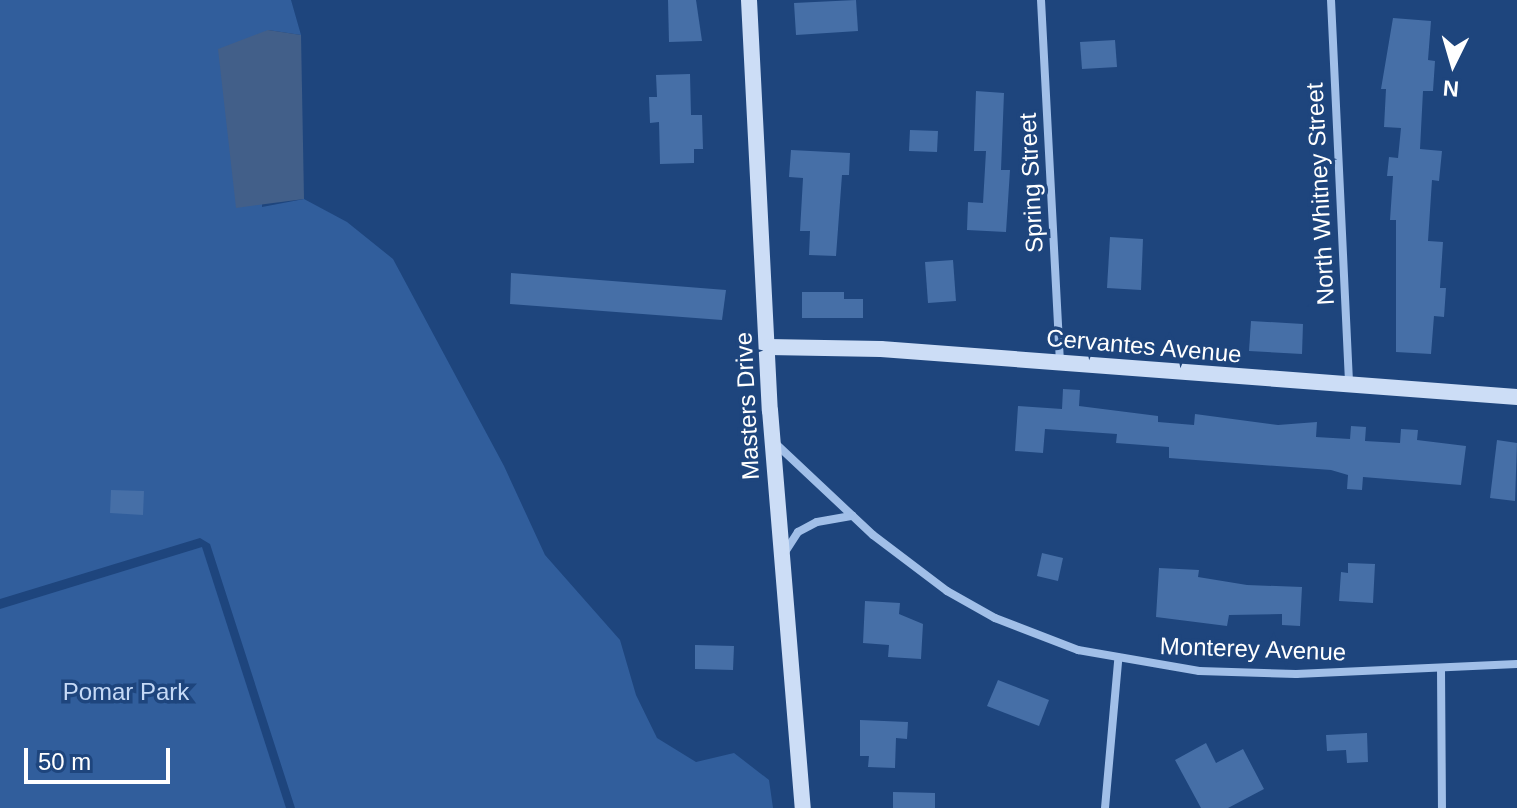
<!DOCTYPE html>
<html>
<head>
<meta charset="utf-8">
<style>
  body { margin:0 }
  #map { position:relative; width:1517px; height:808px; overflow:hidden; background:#1e457d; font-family:Helvetica,sans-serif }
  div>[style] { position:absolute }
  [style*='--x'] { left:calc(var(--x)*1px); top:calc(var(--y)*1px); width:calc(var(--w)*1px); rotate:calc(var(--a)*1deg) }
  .green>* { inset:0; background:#315e9c }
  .water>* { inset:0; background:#425f89 }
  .building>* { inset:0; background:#466fa7 }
  .street>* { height:8px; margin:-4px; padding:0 4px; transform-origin:4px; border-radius:4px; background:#a1bfe8 }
  .secondary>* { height:16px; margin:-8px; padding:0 8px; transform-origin:8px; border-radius:8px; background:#ccddf6 }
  span { translate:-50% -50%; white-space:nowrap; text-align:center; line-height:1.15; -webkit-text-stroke:7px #1e457d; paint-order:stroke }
  .street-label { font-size:24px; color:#fff }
  .park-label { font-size:24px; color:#c5d9f6 }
  .north { position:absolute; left:1413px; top:24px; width:80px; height:80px; -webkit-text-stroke:6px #1e457d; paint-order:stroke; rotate:185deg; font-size:22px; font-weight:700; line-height:32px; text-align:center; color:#fff }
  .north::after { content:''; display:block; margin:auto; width:28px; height:36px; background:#fff; clip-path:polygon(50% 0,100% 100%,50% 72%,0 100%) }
  .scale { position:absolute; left:24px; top:748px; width:146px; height:36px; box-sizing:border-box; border:4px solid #fff; border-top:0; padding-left:10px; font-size:24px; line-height:28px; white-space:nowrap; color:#fff; -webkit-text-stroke:6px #1e457d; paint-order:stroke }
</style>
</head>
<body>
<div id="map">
  <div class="green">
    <div style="clip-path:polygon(0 0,291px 0,301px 35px,268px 30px,262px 207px,304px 199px,347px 222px,393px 259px,504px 466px,545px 555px,620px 640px,636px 695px,657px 738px,696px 762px,734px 753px,769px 780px,773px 808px,295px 808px,210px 544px,200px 538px,0 599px)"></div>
    <div style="clip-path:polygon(202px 547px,286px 808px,0 808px,0 609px)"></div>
  </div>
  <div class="water">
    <div style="clip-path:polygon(268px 30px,301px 35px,304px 199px,236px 208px,218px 49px)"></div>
  </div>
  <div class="building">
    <div style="clip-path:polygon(668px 0,696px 0,702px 41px,669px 42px)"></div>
    <div style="clip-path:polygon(856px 0,858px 31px,796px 35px,794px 3px)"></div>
    <div style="clip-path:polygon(1393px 18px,1431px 21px,1428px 60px,1435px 61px,1433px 91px,1423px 91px,1420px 149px,1442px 151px,1439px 181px,1432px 180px,1428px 241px,1443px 242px,1440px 288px,1446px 288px,1444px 317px,1434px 316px,1431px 354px,1396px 352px,1396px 220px,1390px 220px,1393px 176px,1387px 176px,1389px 157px,1398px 158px,1401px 128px,1384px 127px,1386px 89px,1381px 89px)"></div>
    <div style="clip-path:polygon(1115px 40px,1117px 67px,1082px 69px,1080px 42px)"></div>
    <div style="clip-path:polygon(690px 74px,691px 115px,702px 115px,703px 149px,694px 149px,694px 163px,660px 164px,659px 122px,650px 123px,649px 97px,657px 97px,656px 75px)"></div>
    <div style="clip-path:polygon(976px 91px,1004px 93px,1001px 170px,1010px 170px,1006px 232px,967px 230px,968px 202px,983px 203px,986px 151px,974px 151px)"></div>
    <div style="clip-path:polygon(910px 130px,938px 131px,937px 152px,909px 151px)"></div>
    <div style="clip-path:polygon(791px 150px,850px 153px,849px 175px,842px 175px,836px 256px,809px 255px,810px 231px,800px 231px,803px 178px,789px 177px)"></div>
    <div style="clip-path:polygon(1110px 237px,1143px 239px,1141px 290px,1107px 288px)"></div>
    <div style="clip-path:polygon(953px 260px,956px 301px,928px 303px,925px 262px)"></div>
    <div style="clip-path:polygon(511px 273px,726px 290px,722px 320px,510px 304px)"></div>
    <div style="clip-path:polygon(802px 292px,844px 292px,844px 299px,863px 299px,863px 318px,802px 318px)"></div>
    <div style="clip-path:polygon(1251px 321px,1303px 324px,1302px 354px,1249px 351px)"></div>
    <div style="clip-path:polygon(1063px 389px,1080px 390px,1079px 406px,1158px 416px,1158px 422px,1194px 425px,1195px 414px,1278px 425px,1317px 422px,1316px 437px,1350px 439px,1351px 426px,1366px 427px,1365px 441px,1400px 443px,1401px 429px,1418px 430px,1417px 440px,1466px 446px,1461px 485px,1363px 477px,1362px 490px,1347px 489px,1348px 475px,1331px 470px,1169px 458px,1169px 447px,1116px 443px,1117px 434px,1045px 429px,1043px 453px,1015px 451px,1018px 406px,1062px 409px)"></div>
    <div style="clip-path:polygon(1497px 440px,1517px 443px,1515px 501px,1490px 498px)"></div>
    <div style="clip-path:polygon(111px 490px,144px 491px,143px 515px,110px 513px)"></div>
    <div style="clip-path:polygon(1042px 553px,1063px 558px,1058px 581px,1037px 576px)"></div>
    <div style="clip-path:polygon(1348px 563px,1375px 564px,1373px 603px,1339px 601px,1341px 572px,1348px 573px)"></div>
    <div style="clip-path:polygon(1159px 568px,1199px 570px,1198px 577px,1247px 585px,1302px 587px,1300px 626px,1282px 625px,1282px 614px,1229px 615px,1227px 626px,1156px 617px)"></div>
    <div style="clip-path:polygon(865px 601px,900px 603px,899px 614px,923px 624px,921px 659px,888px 657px,889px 645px,863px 643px)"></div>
    <div style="clip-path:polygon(695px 645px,734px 646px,733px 670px,695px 669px)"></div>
    <div style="clip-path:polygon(998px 680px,1049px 700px,1039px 726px,987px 706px)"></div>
    <div style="clip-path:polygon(860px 720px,908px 722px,907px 739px,896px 738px,895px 768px,868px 767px,869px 756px,860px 756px)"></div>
    <div style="clip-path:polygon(1367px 733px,1368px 762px,1347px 763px,1346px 750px,1327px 751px,1326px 735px)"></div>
    <div style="clip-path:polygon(1206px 743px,1216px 763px,1243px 749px,1264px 789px,1228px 808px,1201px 808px,1175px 760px)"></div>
    <div style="clip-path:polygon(893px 792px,935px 793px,935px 808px,893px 808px)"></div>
  </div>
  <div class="street">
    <div style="--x:1041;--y:0;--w:363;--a:87"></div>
    <div style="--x:1331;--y:0;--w:386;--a:87.3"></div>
    <div style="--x:775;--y:443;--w:134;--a:43.2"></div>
    <div style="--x:873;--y:535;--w:93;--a:37.1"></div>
    <div style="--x:947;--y:591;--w:55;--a:29.4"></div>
    <div style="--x:995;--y:618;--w:89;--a:21.1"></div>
    <div style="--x:1078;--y:650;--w:123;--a:9.8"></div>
    <div style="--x:1199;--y:671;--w:97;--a:1.8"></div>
    <div style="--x:1296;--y:674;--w:221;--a:-2.6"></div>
    <div style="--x:785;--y:552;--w:24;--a:-57"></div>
    <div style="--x:798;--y:532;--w:21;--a:-28"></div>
    <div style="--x:817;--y:522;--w:36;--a:-10"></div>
    <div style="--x:1441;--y:669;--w:139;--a:89.6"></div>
    <div style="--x:1105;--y:808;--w:148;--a:-84.9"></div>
  </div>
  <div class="secondary">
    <div style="--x:749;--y:0;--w:411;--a:87.1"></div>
    <div style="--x:770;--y:410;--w:399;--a:85.3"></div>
    <div style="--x:768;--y:347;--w:113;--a:1"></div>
    <div style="--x:881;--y:349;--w:638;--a:4.32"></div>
  </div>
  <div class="street-label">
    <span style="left:1031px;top:183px;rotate:-93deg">Spring Street</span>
    <span style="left:1320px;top:194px;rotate:-93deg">North Whitney Street</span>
    <span style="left:1144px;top:346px;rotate:5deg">Cervantes Avenue</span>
    <span style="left:747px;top:406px;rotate:-93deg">Masters Drive</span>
    <span style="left:1253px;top:649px;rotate:2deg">Monterey Avenue</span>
  </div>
  <div class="park-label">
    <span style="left:126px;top:692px">Pomar Park</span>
  </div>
  <div class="north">N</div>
  <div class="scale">50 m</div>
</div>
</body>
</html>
